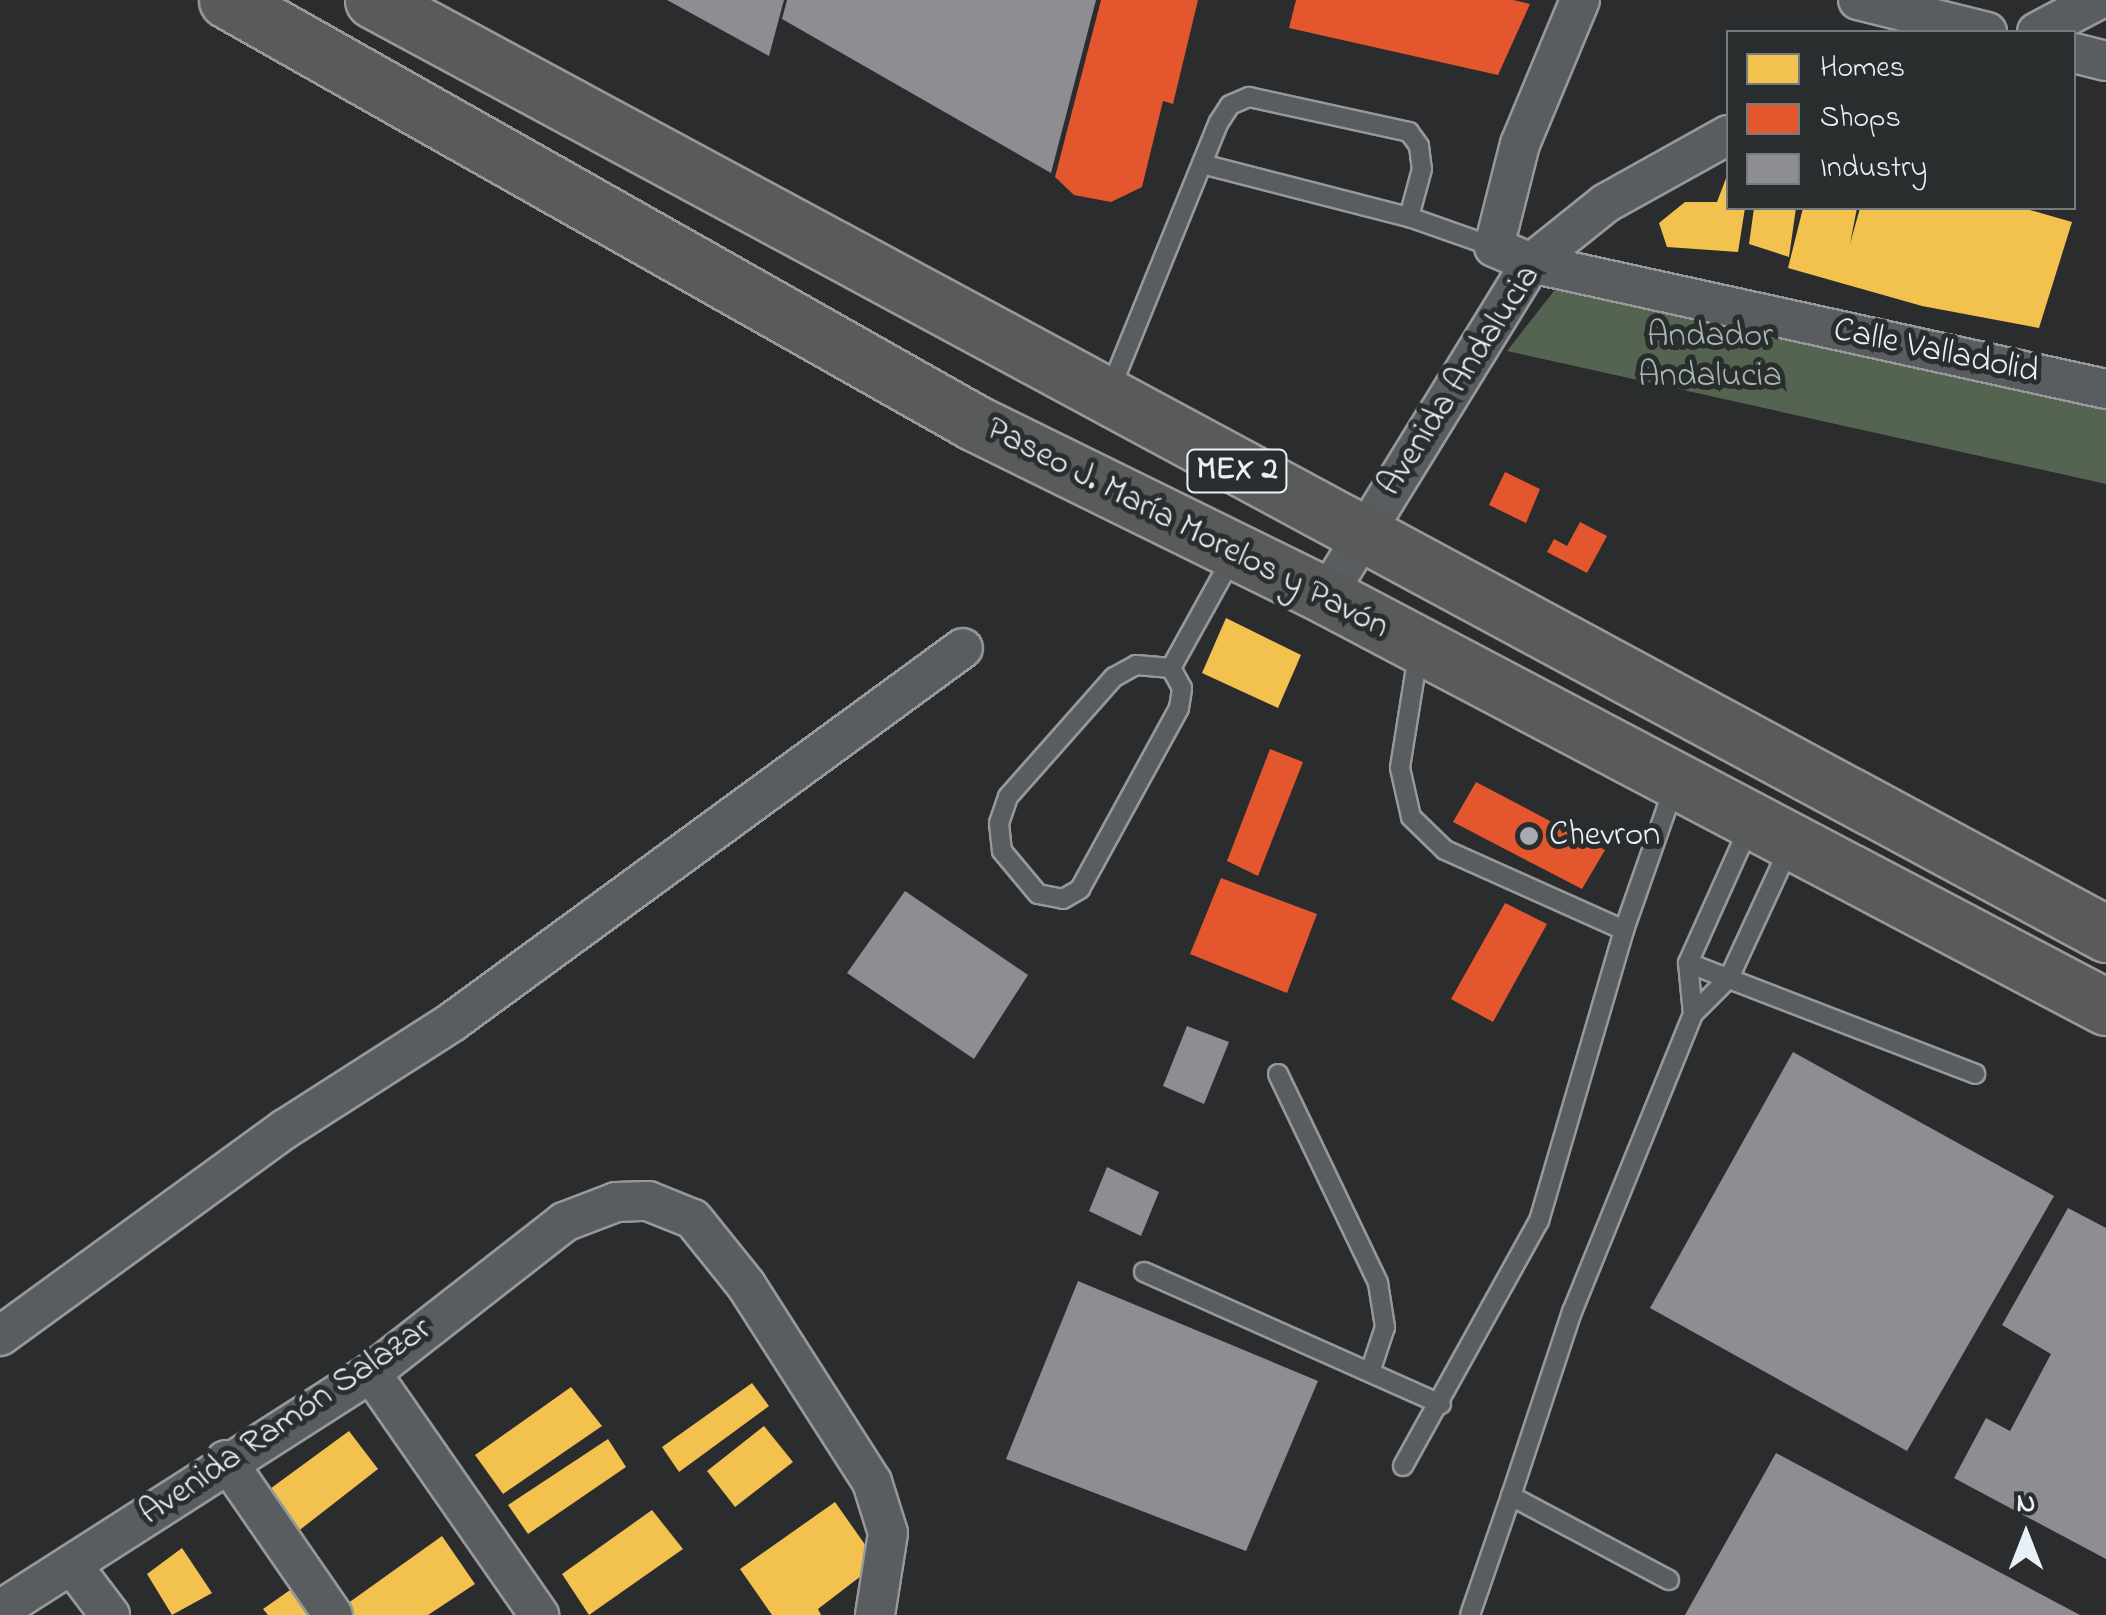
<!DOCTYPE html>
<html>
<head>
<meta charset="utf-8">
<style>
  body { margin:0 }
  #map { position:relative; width:2106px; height:1615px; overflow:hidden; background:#2b2c2d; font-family:"Indie Flower",sans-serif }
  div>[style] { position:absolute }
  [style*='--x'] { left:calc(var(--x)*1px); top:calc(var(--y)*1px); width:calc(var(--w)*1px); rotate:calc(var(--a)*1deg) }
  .green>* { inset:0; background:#546451 }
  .homes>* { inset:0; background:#f2c14e }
  .shops>* { inset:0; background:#e4572e }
  .industry>* { inset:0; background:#8d8d92 }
  .roads { filter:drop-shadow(2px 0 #96989a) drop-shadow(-2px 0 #96989a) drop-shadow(0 2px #96989a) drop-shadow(0 -2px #96989a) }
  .service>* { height:18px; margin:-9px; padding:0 9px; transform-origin:9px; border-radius:9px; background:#5a5d60 }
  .minor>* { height:38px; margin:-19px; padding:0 19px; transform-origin:19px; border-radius:19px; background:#5a5d60 }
  .trunk>* { height:55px; margin:-27.5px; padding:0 27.5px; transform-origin:27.5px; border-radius:27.5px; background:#585b59 }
  .dots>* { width:28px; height:28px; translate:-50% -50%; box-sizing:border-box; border:5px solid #2a2d2e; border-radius:50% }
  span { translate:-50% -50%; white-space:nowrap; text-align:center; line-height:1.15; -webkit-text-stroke:10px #2a2d2e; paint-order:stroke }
  .shield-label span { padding:2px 8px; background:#2a2d2e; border:2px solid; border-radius:8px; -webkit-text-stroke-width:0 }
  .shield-label { font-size:32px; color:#e8f1f8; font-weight:700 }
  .park-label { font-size:35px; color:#a8b6b0 }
  .street-label { font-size:35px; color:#e8f1f8 }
  .poi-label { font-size:35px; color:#e8f1f8 }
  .left { translate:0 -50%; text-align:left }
  .legend { position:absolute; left:1726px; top:30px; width:350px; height:180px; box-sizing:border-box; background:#2a2d2e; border:2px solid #767b7f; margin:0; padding:12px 18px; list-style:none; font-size:30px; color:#e8f1f8 }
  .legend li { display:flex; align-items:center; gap:20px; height:50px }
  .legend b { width:50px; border:2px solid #767b7f }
  .north { position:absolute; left:1976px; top:1485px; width:100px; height:100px; -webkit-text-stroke:8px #2a2d2e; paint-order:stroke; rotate:0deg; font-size:28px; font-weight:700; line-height:40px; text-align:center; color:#e8f1f8 }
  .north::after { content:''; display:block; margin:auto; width:35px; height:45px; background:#e8f1f8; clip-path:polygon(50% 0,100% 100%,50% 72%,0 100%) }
</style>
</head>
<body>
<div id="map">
  <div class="green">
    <div style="clip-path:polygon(1561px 282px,2106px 404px,2106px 484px,1507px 351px)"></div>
  </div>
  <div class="homes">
    <div style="clip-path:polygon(1728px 173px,1728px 208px,1745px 208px,1738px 252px,1667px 247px,1659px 223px,1685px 202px,1717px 202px)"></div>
    <div style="clip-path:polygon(1754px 208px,1796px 208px,1789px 257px,1749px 244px)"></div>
    <div style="clip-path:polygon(1803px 208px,1857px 208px,1850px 244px,1860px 208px,2023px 208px,2072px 222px,2039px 328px,1922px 306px,1788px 268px)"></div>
    <div style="clip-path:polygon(1226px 618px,1301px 655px,1278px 708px,1202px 673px)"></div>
    <div style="clip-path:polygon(752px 1383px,769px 1406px,679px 1472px,662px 1447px)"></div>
    <div style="clip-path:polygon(571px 1387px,602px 1426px,503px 1494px,475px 1455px)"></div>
    <div style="clip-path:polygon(764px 1426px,793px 1462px,735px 1507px,707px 1471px)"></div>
    <div style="clip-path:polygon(349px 1431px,378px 1469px,292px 1536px,263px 1494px)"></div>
    <div style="clip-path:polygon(608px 1439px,626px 1467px,528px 1534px,508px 1505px)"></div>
    <div style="clip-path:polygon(835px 1502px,878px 1563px,818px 1609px,821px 1615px,772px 1615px,740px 1569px)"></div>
    <div style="clip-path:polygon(652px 1510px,683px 1549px,589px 1615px,562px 1574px)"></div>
    <div style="clip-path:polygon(442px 1536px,475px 1584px,428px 1615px,350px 1615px,344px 1606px)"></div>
    <div style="clip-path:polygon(182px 1548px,212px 1593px,172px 1615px,147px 1574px)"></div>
    <div style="clip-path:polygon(300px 1583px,325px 1615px,268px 1615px,263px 1609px)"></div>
  </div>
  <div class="shops">
    <div style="clip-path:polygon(1101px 0,1198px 0,1173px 104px,1163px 101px,1142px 187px,1111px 202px,1074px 195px,1055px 177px)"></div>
    <div style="clip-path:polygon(1296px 0,1513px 0,1530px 4px,1498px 75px,1289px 28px)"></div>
    <div style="clip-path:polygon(1505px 472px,1540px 489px,1526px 523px,1489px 505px)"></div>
    <div style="clip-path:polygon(1580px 522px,1607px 536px,1587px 573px,1547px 552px,1554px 539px,1567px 546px)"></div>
    <div style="clip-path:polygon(1270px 749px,1303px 762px,1258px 876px,1227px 861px)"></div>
    <div style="clip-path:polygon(1476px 782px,1605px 850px,1582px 889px,1453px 822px)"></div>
    <div style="clip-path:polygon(1221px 878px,1317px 914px,1287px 993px,1190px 954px)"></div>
    <div style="clip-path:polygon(1505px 903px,1547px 924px,1493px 1022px,1451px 999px)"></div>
  </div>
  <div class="industry">
    <div style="clip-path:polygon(667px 0,784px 0,769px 56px)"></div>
    <div style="clip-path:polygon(787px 0,1096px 0,1051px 173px,782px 19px)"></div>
    <div style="clip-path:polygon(905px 891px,1028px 975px,974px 1059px,847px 973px)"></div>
    <div style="clip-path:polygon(1187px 1026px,1229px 1042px,1204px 1104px,1163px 1086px)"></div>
    <div style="clip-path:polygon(1793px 1052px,2054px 1196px,1907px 1451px,1650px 1308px)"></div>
    <div style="clip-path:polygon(1107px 1167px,1159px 1192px,1141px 1236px,1089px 1211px)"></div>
    <div style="clip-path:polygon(2068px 1208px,2106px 1228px,2106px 1559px,1954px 1478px,1986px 1418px,2010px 1431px,2051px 1354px,2002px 1325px)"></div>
    <div style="clip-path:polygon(1078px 1281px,1318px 1381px,1246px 1551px,1006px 1459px)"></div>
    <div style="clip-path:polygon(1776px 1453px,2080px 1615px,1685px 1615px)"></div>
  </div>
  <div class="roads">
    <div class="service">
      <div style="--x:1202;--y:164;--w:214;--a:14.4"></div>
      <div style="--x:1110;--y:390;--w:289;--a:-67.9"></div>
      <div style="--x:1219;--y:122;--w:20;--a:-57"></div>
      <div style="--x:1230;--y:105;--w:21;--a:-23"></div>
      <div style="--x:1249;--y:97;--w:164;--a:12.3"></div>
      <div style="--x:1409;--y:132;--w:17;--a:54"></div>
      <div style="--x:1419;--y:146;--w:23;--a:83"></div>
      <div style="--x:1422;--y:169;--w:50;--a:105.2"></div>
      <div style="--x:1409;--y:217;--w:90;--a:19.4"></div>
      <div style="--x:1418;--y:655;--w:114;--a:99.1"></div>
      <div style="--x:1400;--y:768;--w:50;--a:77.3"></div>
      <div style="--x:1411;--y:817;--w:47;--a:44.1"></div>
      <div style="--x:1445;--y:850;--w:196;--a:24.1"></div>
      <div style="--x:1171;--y:668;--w:35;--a:-175"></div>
      <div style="--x:1136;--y:665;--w:25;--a:151"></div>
      <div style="--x:1114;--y:677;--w:160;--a:131.5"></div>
      <div style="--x:1008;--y:797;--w:28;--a:109"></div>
      <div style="--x:999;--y:823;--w:28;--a:84"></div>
      <div style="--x:1002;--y:851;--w:56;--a:50.1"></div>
      <div style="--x:1038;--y:894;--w:25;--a:11"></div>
      <div style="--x:1063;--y:899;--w:20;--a:-30"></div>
      <div style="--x:1080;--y:889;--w:206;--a:-61.3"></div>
      <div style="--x:1179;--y:708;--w:20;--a:-81"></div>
      <div style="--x:1182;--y:688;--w:23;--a:-119"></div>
      <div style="--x:1171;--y:668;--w:126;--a:-61"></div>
      <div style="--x:1688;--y:963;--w:308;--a:21.1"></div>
      <div style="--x:1693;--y:1014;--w:51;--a:-95.6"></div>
      <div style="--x:1688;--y:963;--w:149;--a:-65.8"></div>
      <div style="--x:1278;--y:1074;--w:232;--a:64.4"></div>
      <div style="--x:1378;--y:1283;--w:45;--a:81"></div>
      <div style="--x:1385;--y:1327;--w:47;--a:108.4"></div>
      <div style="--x:1144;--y:1272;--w:325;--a:24"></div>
      <div style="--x:1403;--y:1466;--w:280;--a:-61"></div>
      <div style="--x:1539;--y:1221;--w:303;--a:-73.7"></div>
      <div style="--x:1624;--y:930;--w:155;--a:-70.7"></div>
      <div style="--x:1669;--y:1580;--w:179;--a:-152"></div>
      <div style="--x:1511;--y:1496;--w:194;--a:-71.7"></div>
      <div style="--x:1572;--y:1312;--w:322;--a:-67.9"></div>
      <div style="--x:1693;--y:1014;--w:51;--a:-45"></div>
      <div style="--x:1729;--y:978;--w:143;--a:-65.2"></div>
      <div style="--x:1470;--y:1615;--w:126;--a:-71"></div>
    </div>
    <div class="minor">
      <div style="--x:1580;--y:0;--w:156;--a:112.6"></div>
      <div style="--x:1520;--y:144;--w:106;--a:104.2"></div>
      <div style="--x:1494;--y:247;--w:40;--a:23.4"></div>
      <div style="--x:1531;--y:263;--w:589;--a:12.36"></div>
      <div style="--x:1858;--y:0;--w:133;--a:13.9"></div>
      <div style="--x:2037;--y:32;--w:69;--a:-27.7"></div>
      <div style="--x:2074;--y:53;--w:33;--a:14"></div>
      <div style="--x:1326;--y:596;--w:391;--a:-58.4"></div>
      <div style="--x:1531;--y:263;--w:96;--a:-38.7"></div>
      <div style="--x:1606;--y:203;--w:140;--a:-29.1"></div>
      <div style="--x:0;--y:1336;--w:352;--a:-36"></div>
      <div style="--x:285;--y:1129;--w:198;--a:-32.6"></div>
      <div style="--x:452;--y:1022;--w:633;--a:-36.2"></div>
      <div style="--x:371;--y:1373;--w:295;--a:55.2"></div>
      <div style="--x:226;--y:1460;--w:188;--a:55.4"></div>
      <div style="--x:72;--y:1565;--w:63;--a:52.8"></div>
      <div style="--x:0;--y:1610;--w:440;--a:-32.6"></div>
      <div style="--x:371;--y:1373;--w:245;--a:-38"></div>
      <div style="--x:564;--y:1222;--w:56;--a:-21"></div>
      <div style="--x:616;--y:1202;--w:32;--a:-2"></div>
      <div style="--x:648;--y:1201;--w:48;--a:21.8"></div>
      <div style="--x:693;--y:1219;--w:85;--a:51.2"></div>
      <div style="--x:746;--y:1285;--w:234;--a:57.4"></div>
      <div style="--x:872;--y:1482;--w:53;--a:72.6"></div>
      <div style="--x:888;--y:1533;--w:83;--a:99"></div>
    </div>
    <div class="trunk">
      <div style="--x:227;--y:0;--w:859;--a:29.49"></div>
      <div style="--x:975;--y:423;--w:391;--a:26.2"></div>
      <div style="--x:1326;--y:596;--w:882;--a:27.79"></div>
      <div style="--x:373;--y:0;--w:1969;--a:28.32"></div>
    </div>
  </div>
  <div class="dots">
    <div style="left:1529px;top:836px;background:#a6acb1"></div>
  </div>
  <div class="shield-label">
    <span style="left:1237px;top:471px">MEX 2</span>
  </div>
  <div class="park-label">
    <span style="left:1710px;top:357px">Andador<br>Andalucia</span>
  </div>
  <div class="street-label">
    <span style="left:1936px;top:352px;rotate:12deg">Calle Valladolid</span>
    <span style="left:1460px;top:381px;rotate:-57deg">Avenida Andalucia</span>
    <span style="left:1187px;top:529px;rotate:27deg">Paseo J. María Morelos y Pavón</span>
    <span style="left:286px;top:1422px;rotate:-34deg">Avenida Ramón Salazar</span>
  </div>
  <div class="poi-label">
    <span class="left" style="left:1549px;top:836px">Chevron</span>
  </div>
  <ul class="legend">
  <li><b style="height:28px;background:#f2c14e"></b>Homes</li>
  <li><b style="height:28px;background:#e4572e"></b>Shops</li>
  <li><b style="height:28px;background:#8d8d92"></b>Industry</li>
  </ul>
  <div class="north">N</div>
</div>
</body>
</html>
